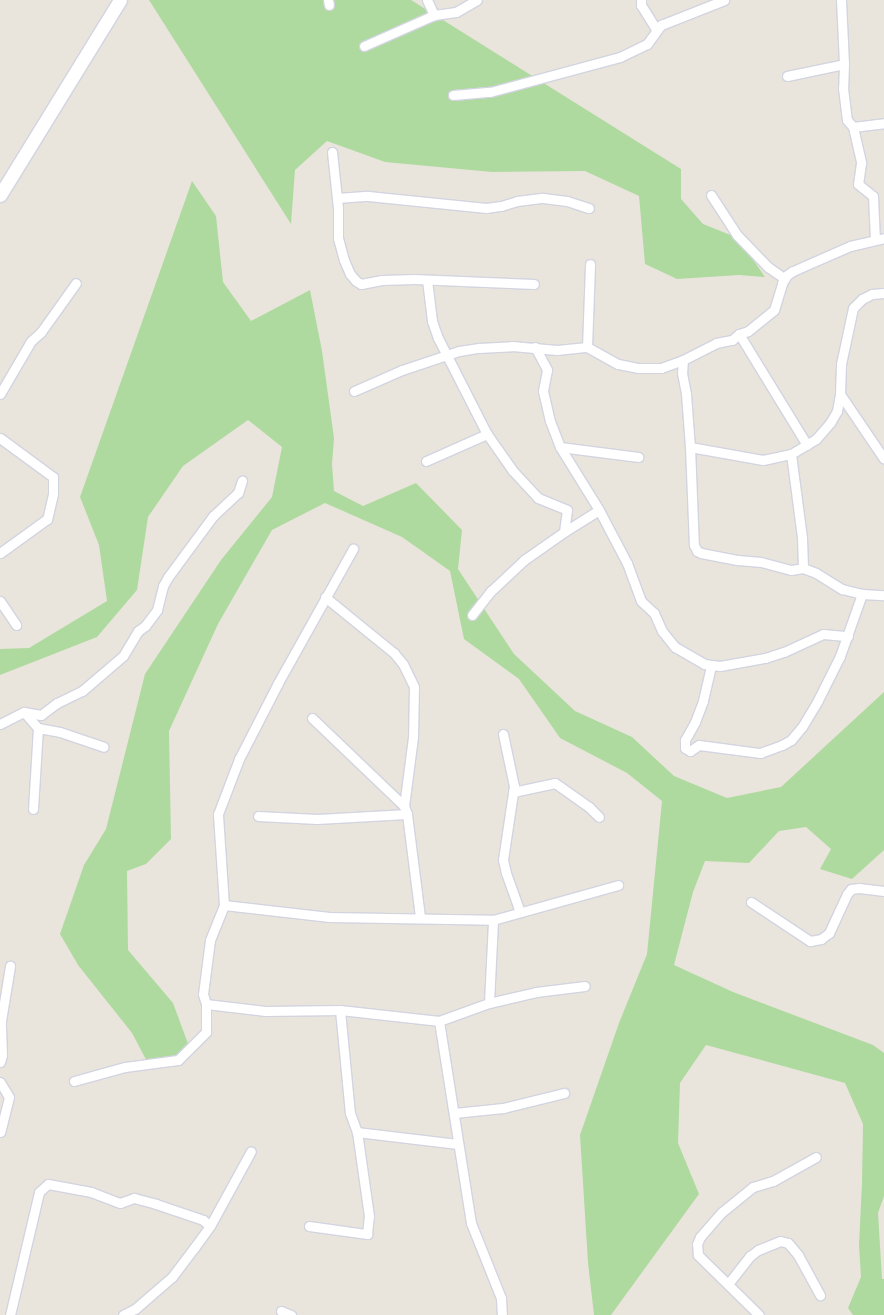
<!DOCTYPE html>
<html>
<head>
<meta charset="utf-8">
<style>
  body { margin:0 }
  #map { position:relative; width:884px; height:1315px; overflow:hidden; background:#e9e5dc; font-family:"DM Sans",sans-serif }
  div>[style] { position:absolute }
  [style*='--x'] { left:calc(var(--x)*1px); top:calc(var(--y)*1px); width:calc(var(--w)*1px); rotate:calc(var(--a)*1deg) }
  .green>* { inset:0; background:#afda9f }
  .roads { filter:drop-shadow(1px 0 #d2d4e0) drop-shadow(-1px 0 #d2d4e0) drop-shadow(0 1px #d2d4e0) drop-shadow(0 -1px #d2d4e0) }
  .minor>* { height:9px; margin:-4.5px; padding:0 4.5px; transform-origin:4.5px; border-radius:4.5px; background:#fff }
  .secondary>* { height:13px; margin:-6.5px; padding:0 6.5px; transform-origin:6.5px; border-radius:6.5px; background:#fff }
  span { translate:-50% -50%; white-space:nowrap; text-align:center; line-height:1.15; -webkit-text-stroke:3px #fff; paint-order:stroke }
</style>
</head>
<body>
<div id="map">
  <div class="green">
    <div style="clip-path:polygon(149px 0,411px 0,681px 169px,681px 199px,703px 224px,738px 238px,765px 277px,739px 275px,677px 279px,645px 264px,639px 196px,585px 171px,492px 172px,385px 162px,327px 141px,295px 170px,291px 224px)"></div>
    <div style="clip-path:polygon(192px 181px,216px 216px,223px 282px,251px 321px,310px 290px,322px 351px,334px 438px,332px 464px,334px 491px,363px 506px,416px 483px,462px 530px,458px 569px,514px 654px,575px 711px,632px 737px,674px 776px,727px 798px,781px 787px,884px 692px,884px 850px,852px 879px,820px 869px,831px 849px,806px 827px,779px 831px,749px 863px,705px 861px,693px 892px,674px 965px,733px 992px,873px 1045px,884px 1053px,884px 1196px,878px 1213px,882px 1279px,884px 1279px,884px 1315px,853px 1315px,848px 1308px,861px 1277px,859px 1245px,862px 1183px,863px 1124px,845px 1083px,706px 1045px,680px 1083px,678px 1143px,699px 1194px,611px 1315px,594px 1315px,588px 1263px,580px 1135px,619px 1023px,647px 954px,662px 801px,627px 773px,560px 738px,519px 679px,464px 639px,450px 571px,402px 537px,325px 503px,272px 530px,218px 624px,169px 731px,171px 839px,146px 864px,127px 871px,128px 950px,173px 1003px,190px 1049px,151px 1069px,132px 1033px,78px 965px,60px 934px,84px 865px,106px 829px,145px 674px,221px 560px,272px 497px,282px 447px,248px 420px,183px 466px,148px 517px,137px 590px,97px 637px,0 675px,0 649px,29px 648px,107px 601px,99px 545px,80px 497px)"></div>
  </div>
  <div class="roads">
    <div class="minor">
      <div style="--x:328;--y:0;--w:5;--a:79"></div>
      <div style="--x:427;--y:0;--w:17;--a:65"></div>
      <div style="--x:641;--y:0;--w:5;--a:90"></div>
      <div style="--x:641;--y:5;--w:28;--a:58"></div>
      <div style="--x:841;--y:0;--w:64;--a:87.3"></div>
      <div style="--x:844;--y:64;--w:24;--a:92"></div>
      <div style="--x:843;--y:88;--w:32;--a:83"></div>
      <div style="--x:847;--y:120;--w:9;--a:49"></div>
      <div style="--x:853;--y:127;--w:37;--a:77"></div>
      <div style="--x:861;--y:163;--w:21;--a:98"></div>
      <div style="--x:858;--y:184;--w:19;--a:39"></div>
      <div style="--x:873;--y:196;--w:44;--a:87.4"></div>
      <div style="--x:364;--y:46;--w:77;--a:-23.9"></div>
      <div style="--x:434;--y:15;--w:22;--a:-8"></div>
      <div style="--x:456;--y:12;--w:24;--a:-30"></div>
      <div style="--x:787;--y:76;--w:58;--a:-11.9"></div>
      <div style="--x:453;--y:95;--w:37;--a:-5"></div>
      <div style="--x:490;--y:92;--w:135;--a:-15.1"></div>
      <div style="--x:620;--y:57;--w:30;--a:-26"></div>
      <div style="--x:647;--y:44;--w:24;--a:-54"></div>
      <div style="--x:661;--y:25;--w:68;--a:-21.6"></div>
      <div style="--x:853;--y:127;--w:31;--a:-7"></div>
      <div style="--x:332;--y:152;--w:56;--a:83.9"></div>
      <div style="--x:338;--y:208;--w:30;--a:90"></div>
      <div style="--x:338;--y:238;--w:23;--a:75"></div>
      <div style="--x:344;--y:260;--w:15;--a:67"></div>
      <div style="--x:350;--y:274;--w:9;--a:49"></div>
      <div style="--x:356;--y:281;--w:6;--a:31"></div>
      <div style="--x:361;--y:284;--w:21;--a:-11"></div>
      <div style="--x:382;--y:280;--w:32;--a:-2"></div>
      <div style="--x:414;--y:279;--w:120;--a:2.4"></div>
      <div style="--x:711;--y:195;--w:48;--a:57"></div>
      <div style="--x:737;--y:235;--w:45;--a:45.9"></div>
      <div style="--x:768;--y:267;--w:19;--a:35"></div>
      <div style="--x:337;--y:198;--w:31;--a:-4"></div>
      <div style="--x:368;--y:196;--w:119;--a:5.8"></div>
      <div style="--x:486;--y:208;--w:15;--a:-8"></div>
      <div style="--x:501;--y:206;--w:17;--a:-17"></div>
      <div style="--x:517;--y:201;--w:26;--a:-7"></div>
      <div style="--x:543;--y:198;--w:24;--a:7"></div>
      <div style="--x:567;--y:201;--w:23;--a:18"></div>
      <div style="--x:427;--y:280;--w:41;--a:83"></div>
      <div style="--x:432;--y:321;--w:18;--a:71"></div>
      <div style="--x:438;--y:338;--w:108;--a:63"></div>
      <div style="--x:487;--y:434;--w:45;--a:54.9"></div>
      <div style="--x:513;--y:471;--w:37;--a:47"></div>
      <div style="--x:538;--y:498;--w:31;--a:22"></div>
      <div style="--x:567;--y:510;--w:22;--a:98"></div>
      <div style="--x:739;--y:334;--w:130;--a:58.5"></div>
      <div style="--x:535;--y:347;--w:26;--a:62"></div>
      <div style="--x:547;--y:370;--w:21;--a:101"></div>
      <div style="--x:543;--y:391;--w:31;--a:77"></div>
      <div style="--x:550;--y:421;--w:28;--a:69"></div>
      <div style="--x:560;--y:447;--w:74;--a:58.2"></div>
      <div style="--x:599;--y:510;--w:60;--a:62.2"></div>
      <div style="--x:627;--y:563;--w:40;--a:69.8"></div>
      <div style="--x:641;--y:601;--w:18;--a:43"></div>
      <div style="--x:654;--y:613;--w:20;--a:66"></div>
      <div style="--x:662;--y:631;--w:21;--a:51"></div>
      <div style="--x:675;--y:647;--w:34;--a:30"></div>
      <div style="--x:704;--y:664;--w:16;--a:7"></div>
      <div style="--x:720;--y:666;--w:46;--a:-10.1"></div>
      <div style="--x:765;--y:658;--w:20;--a:-18"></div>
      <div style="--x:784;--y:652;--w:43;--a:-24.8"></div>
      <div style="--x:823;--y:634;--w:25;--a:5"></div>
      <div style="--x:587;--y:347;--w:83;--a:-87.9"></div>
      <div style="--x:683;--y:360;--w:13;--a:94"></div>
      <div style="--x:682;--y:373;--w:21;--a:79"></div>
      <div style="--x:686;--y:394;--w:53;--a:85.7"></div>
      <div style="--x:690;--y:447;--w:98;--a:87.7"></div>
      <div style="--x:694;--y:545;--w:7;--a:63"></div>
      <div style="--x:697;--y:551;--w:4;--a:27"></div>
      <div style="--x:701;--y:553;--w:38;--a:11"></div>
      <div style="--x:738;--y:560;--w:23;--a:5"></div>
      <div style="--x:761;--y:562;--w:31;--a:15"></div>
      <div style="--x:791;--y:570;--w:12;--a:-9"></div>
      <div style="--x:803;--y:568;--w:14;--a:21"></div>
      <div style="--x:816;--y:573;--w:31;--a:32"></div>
      <div style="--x:842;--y:589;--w:21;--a:14"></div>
      <div style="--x:862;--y:594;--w:22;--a:3"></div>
      <div style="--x:354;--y:391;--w:52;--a:-23.6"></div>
      <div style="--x:402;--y:370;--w:60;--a:-18.4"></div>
      <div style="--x:459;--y:351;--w:20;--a:-9"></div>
      <div style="--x:479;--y:348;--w:33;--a:-3"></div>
      <div style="--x:512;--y:346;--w:45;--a:5.1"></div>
      <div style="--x:557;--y:350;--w:30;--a:-6"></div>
      <div style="--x:587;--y:347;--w:35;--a:29"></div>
      <div style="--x:618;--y:364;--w:20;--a:11"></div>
      <div style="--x:638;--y:368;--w:23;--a:0"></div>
      <div style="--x:661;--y:368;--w:23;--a:-20"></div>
      <div style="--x:683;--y:360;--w:37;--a:-27"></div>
      <div style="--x:716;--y:343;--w:16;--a:-11"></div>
      <div style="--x:732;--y:340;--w:9;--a:-41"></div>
      <div style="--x:739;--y:334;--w:9;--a:-18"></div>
      <div style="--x:748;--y:331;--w:33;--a:-39"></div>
      <div style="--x:774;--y:310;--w:28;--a:-73"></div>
      <div style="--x:782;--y:283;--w:9;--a:-58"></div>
      <div style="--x:787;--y:275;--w:7;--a:-34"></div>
      <div style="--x:793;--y:271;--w:62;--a:-23.7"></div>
      <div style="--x:850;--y:246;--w:35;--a:-13"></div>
      <div style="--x:0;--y:394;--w:61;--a:-59.7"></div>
      <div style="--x:31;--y:341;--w:13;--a:-42"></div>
      <div style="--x:41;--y:332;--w:60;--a:-54.5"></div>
      <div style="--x:840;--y:394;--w:78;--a:55.9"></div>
      <div style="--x:0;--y:438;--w:66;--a:36.3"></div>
      <div style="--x:53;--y:477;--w:17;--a:90"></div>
      <div style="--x:53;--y:494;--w:26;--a:103"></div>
      <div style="--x:47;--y:519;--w:58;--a:144.1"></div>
      <div style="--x:560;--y:447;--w:79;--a:7.3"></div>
      <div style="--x:690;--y:447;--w:74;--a:10.1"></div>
      <div style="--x:763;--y:460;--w:29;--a:-12"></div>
      <div style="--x:791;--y:454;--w:29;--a:-31"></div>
      <div style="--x:816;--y:439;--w:21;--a:-49"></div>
      <div style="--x:830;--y:423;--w:14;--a:-60"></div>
      <div style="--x:837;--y:411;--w:17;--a:-80"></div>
      <div style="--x:840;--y:394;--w:30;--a:-88"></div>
      <div style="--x:841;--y:364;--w:57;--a:-77.9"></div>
      <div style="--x:853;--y:308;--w:13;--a:-45"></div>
      <div style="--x:862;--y:299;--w:11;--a:-27"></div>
      <div style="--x:872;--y:294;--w:12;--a:-5"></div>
      <div style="--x:791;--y:454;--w:85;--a:82.5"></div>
      <div style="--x:802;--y:538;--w:30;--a:88"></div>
      <div style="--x:426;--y:461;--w:67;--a:-23.9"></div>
      <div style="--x:325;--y:597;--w:89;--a:39.1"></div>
      <div style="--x:394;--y:653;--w:14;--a:51"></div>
      <div style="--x:403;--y:664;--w:25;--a:64"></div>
      <div style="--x:414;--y:687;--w:50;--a:91.1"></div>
      <div style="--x:413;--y:737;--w:70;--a:97.4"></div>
      <div style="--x:404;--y:806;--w:9;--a:69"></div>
      <div style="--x:407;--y:814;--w:104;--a:82.8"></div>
      <div style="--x:0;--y:601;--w:29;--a:56"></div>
      <div style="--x:472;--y:615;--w:31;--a:-52"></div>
      <div style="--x:491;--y:591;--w:45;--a:-43.2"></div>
      <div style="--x:524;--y:560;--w:49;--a:-35"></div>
      <div style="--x:564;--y:532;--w:41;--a:-32.2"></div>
      <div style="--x:711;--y:666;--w:36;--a:103"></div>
      <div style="--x:703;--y:701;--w:22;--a:111"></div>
      <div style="--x:695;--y:722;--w:21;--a:119"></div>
      <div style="--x:685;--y:740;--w:8;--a:90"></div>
      <div style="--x:685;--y:748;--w:6;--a:31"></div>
      <div style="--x:690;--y:751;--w:11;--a:-34"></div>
      <div style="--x:699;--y:745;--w:62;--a:7.5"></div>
      <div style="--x:760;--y:753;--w:23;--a:-20"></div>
      <div style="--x:782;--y:745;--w:10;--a:-29"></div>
      <div style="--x:791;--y:740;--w:17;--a:-50"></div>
      <div style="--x:802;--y:727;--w:31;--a:-59"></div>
      <div style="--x:818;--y:700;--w:49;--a:-63.4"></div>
      <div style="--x:840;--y:656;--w:66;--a:-70.5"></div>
      <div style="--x:24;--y:712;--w:21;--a:49"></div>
      <div style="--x:38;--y:728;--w:22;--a:10"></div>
      <div style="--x:60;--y:732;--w:46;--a:18.8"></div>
      <div style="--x:312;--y:718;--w:127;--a:43.7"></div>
      <div style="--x:0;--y:724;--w:27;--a:-27"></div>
      <div style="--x:24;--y:712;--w:17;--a:10"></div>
      <div style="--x:41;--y:715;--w:20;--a:-37"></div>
      <div style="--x:57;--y:703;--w:28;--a:-26"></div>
      <div style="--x:82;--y:691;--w:54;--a:-40.5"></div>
      <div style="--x:123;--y:656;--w:29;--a:-59"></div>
      <div style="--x:138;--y:631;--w:9;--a:-36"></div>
      <div style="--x:145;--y:626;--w:20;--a:-53"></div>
      <div style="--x:157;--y:610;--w:25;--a:-76"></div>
      <div style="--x:163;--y:586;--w:10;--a:-61"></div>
      <div style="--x:168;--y:577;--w:76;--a:-53.6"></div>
      <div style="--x:213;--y:516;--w:34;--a:-43"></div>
      <div style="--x:238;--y:493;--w:13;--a:-72"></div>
      <div style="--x:503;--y:734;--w:53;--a:78.1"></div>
      <div style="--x:514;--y:786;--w:75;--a:98.5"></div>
      <div style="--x:503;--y:860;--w:13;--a:77"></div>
      <div style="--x:506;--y:873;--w:41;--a:70.3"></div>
      <div style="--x:513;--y:792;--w:43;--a:-12.1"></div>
      <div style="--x:555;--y:783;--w:42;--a:35.2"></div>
      <div style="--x:589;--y:807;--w:14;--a:45"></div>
      <div style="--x:33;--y:809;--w:81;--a:-86.5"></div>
      <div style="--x:258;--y:816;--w:59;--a:2.9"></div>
      <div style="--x:317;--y:819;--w:90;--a:-3.2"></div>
      <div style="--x:751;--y:902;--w:71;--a:33.5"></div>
      <div style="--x:810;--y:941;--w:11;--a:-10"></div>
      <div style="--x:821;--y:939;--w:10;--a:-37"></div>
      <div style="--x:829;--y:933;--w:43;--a:-65.2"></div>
      <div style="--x:847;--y:894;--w:6;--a:-51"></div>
      <div style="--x:851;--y:889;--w:8;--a:-7"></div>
      <div style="--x:859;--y:888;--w:25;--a:7"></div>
      <div style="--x:224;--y:905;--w:106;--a:6.5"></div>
      <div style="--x:329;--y:917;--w:164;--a:1"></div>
      <div style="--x:493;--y:920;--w:130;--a:-15.6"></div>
      <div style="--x:489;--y:1003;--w:83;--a:-87.2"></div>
      <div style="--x:206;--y:1004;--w:60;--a:6.7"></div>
      <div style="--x:266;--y:1011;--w:74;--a:-0.8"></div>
      <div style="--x:340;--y:1010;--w:100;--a:6.3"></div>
      <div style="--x:439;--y:1021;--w:53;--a:-19.8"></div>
      <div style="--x:489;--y:1003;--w:48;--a:-13.2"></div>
      <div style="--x:536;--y:992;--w:49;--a:-7"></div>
      <div style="--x:340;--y:1010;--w:103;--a:84.5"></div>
      <div style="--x:350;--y:1113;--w:20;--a:70"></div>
      <div style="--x:357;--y:1132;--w:101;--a:6.8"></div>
      <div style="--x:439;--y:1021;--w:205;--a:81"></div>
      <div style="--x:471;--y:1223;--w:81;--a:68.2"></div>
      <div style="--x:501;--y:1298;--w:17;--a:87"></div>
      <div style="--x:0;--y:1062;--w:7;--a:-74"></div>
      <div style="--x:2;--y:1055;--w:34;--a:-92"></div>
      <div style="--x:1;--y:1021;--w:56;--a:-80.7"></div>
      <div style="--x:74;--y:1081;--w:53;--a:-15.4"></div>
      <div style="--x:125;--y:1067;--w:53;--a:-7.5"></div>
      <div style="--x:178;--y:1060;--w:40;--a:-45"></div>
      <div style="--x:206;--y:1032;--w:28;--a:-90"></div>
      <div style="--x:206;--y:1004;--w:10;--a:-107"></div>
      <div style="--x:203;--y:994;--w:54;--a:-82.6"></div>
      <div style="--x:210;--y:940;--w:38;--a:-68"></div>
      <div style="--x:224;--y:905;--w:91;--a:-93.8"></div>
      <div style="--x:218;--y:814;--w:59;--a:-69.1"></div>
      <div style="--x:239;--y:759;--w:85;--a:-62.8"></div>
      <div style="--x:278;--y:683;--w:154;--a:-60.8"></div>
      <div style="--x:0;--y:1082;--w:17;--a:59"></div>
      <div style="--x:9;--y:1097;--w:36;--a:104"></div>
      <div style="--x:454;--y:1113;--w:49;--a:-5.8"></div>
      <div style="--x:503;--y:1108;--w:63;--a:-13.8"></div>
      <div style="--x:309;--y:1226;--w:59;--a:7.9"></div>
      <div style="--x:367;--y:1234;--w:18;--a:-84"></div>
      <div style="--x:369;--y:1216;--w:85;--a:-98.1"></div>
      <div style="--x:728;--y:1284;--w:36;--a:-52"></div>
      <div style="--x:750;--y:1256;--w:10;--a:-37"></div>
      <div style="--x:758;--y:1250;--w:24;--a:-22"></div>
      <div style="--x:780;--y:1241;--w:8;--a:14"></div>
      <div style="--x:788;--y:1243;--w:16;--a:50"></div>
      <div style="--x:798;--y:1255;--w:46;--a:61.2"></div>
      <div style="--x:281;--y:1311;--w:11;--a:22"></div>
      <div style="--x:10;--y:1315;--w:126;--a:-76.7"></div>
      <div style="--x:39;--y:1192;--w:12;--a:-42"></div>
      <div style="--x:48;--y:1184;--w:44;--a:10.5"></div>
      <div style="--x:91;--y:1192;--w:31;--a:21"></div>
      <div style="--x:120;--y:1203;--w:15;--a:-20"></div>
      <div style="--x:134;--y:1198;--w:23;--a:15"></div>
      <div style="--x:156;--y:1204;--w:50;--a:18.8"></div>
      <div style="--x:203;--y:1220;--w:9;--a:41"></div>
      <div style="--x:123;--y:1315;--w:13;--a:-27"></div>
      <div style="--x:135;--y:1309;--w:49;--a:-40.9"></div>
      <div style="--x:172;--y:1277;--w:36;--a:-53"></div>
      <div style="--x:194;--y:1248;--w:27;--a:-54"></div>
      <div style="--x:210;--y:1226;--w:85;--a:-61.3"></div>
      <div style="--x:759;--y:1315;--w:86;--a:-135.5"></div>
      <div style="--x:698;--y:1255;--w:11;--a:-95"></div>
      <div style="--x:697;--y:1244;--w:8;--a:-67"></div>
      <div style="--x:700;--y:1237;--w:33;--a:-49"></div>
      <div style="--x:722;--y:1212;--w:40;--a:-39"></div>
      <div style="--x:753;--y:1187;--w:21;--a:-17"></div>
      <div style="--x:773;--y:1181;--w:49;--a:-29.2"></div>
    </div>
    <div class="secondary">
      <div style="--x:0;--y:195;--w:229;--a:-58.4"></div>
    </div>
  </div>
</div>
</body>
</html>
